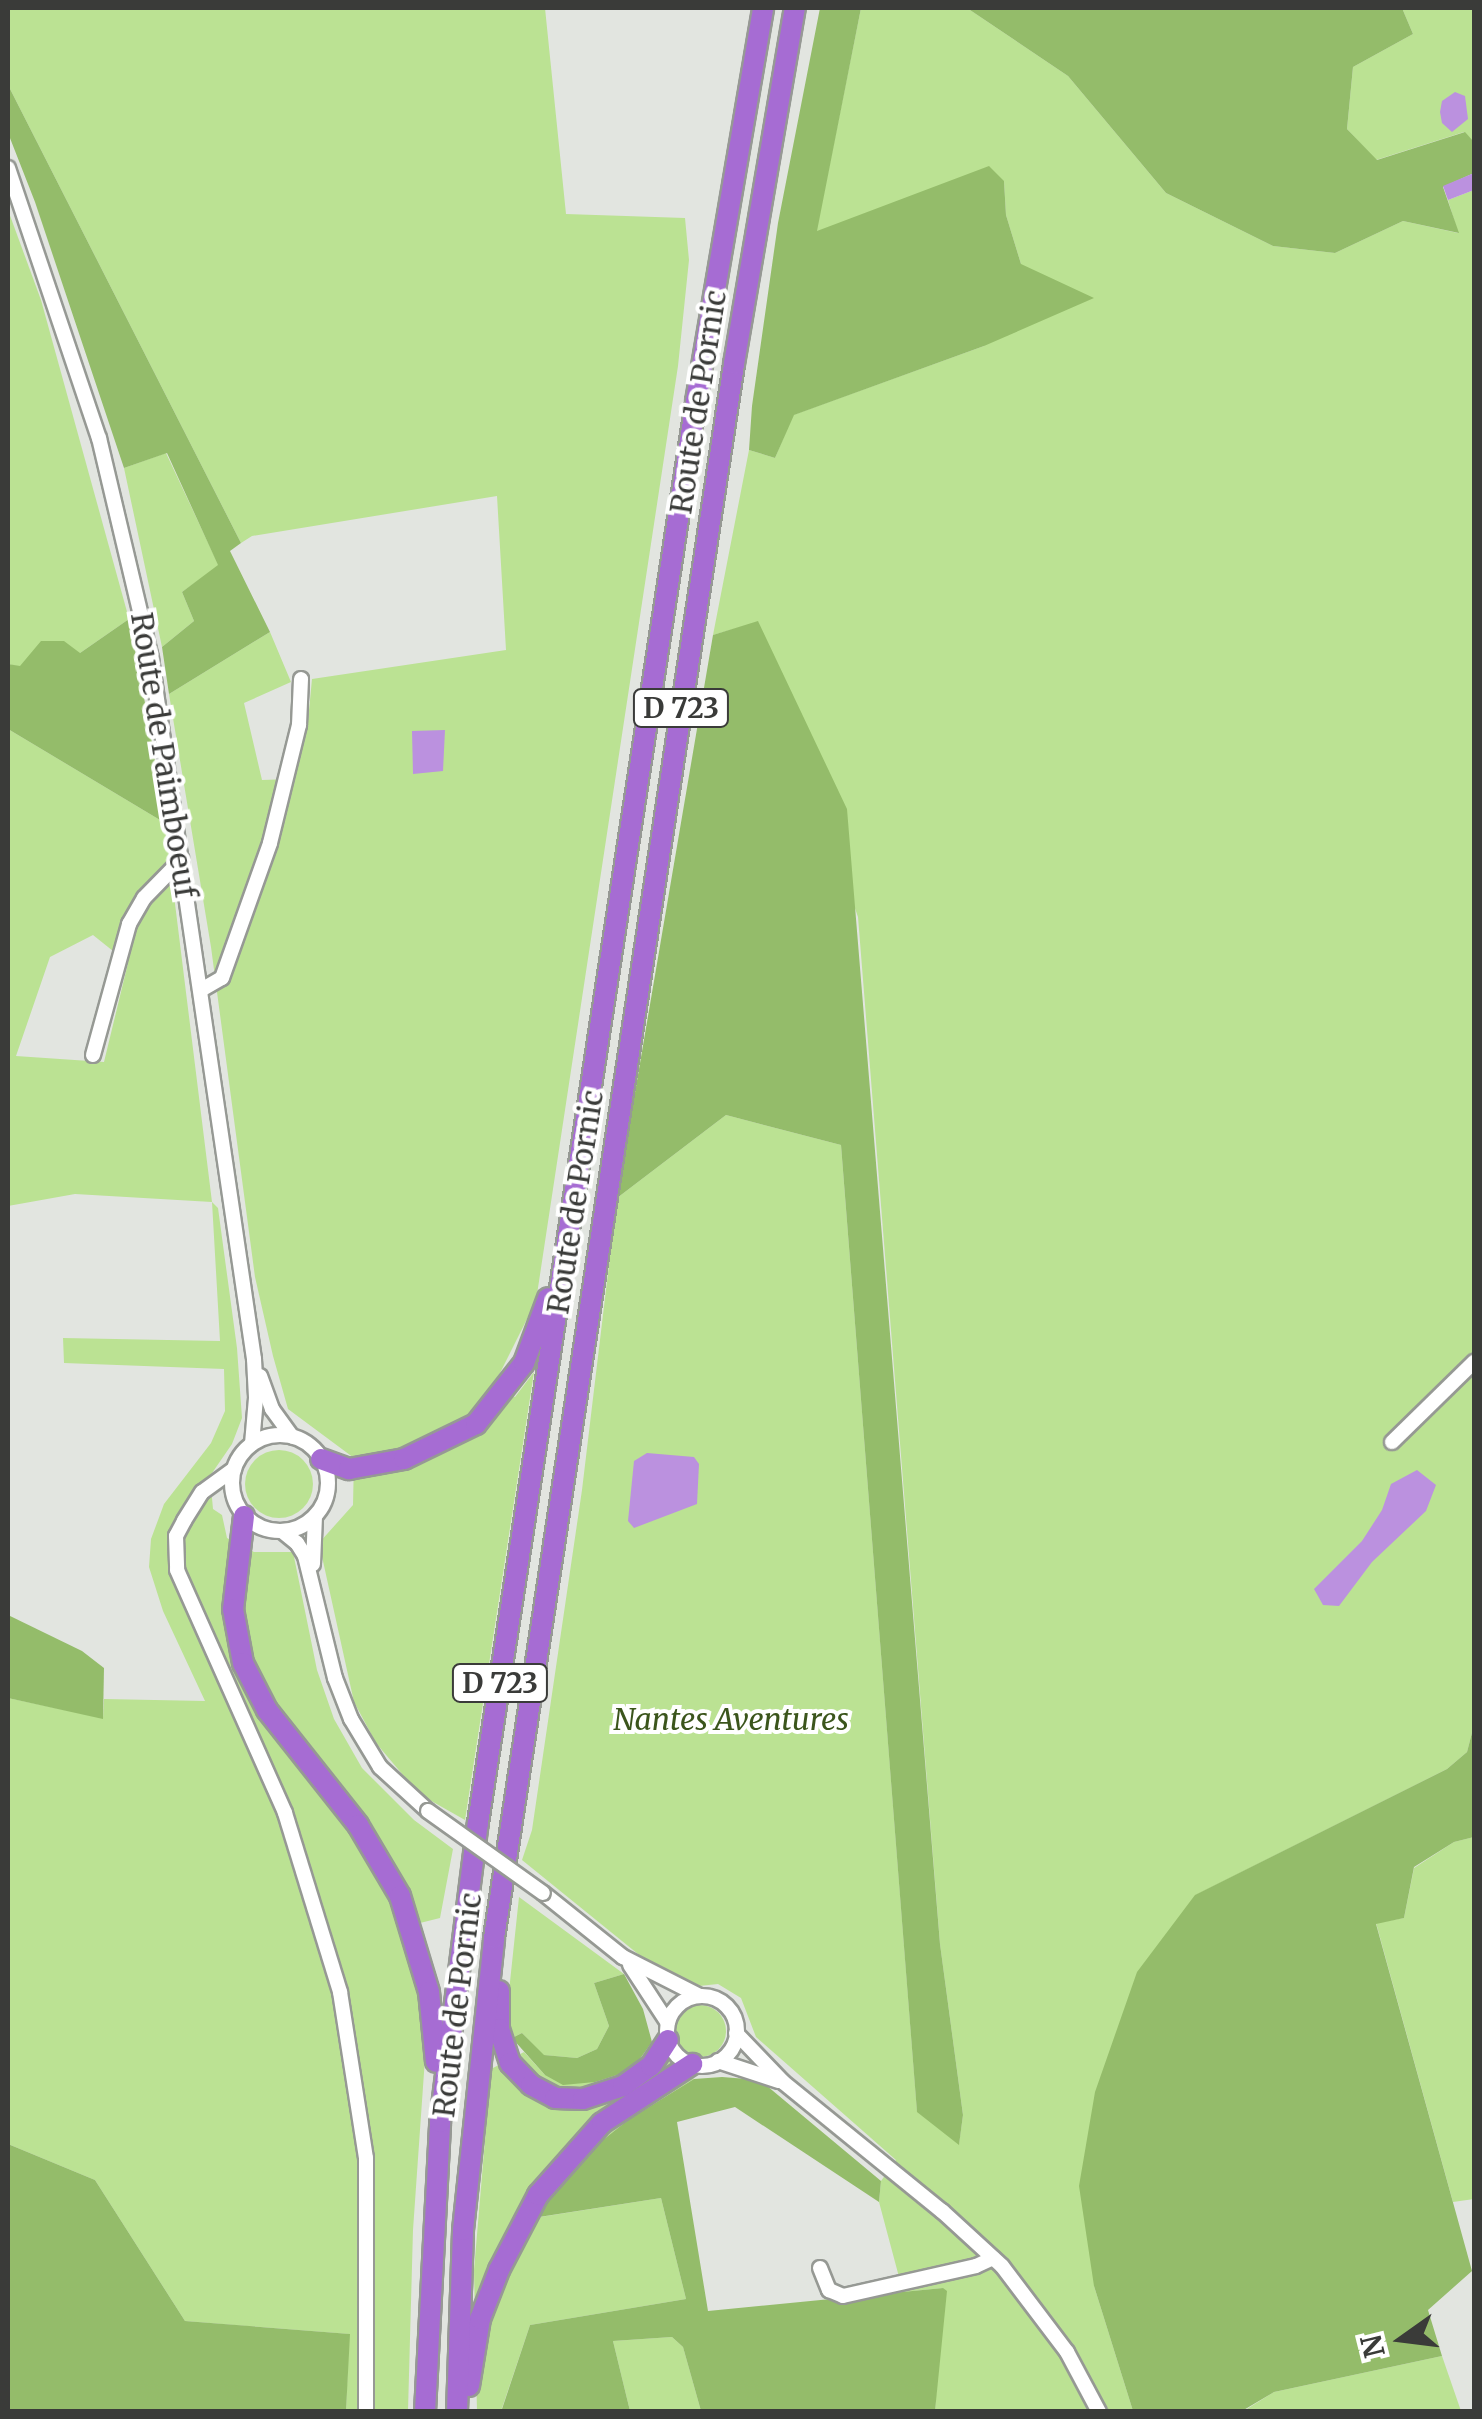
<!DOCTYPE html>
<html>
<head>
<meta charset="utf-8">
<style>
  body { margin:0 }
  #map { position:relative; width:1482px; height:2419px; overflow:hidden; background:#e2e5e0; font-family:Merriweather,serif }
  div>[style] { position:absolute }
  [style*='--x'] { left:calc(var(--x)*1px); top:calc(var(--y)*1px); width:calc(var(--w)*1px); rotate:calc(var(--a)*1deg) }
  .green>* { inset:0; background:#bbe293 }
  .round { border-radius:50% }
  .forest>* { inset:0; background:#94bc6a }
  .water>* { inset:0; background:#bb91df }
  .roads { filter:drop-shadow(2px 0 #969994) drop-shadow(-2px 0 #969994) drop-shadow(0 2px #969994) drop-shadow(0 -2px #969994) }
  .minor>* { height:14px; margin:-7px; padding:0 7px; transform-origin:7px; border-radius:7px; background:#fff }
  .minor>.ring { margin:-7px; padding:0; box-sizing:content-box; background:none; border:14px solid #fff; border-radius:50% }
  .highway>* { height:20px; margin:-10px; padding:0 10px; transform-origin:10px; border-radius:10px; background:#a66cd3 }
  .bridges { filter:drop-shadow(2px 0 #969994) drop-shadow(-2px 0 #969994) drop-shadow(0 2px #969994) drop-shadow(0 -2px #969994) }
  .minor-bridge>* { height:14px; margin:-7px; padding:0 7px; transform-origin:7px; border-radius:7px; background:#fff }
  span { translate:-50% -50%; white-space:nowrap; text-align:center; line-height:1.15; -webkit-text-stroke:8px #fff; paint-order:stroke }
  .shield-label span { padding:2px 8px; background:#fff; border:2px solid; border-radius:8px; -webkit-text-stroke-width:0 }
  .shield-label { font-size:28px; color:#3a3b39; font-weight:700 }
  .street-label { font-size:30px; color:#3a3b39 }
  .park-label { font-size:30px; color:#3b551c; font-style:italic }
  .frame { position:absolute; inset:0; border:10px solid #3a3b39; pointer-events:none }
  .north { position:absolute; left:1352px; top:2289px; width:100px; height:100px; -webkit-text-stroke:8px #fff; paint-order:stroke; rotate:256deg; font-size:28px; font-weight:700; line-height:40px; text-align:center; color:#3a3b39 }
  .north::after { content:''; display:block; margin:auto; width:35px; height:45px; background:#3a3b39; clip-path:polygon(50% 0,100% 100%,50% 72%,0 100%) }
</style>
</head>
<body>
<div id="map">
  <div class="green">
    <div style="clip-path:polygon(8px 8px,545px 8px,566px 214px,685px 218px,689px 260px,678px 366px,536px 1301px,494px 1385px,515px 1397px,534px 1372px,465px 1820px,419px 1794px,376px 1743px,354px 1702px,319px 1543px,353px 1505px,354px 1458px,288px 1409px,273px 1356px,255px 1277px,211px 947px,169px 694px,270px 632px,291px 682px,244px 703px,262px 780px,291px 779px,308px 721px,312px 679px,506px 650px,497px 496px,252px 536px,241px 543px,8px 85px)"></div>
    <div style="clip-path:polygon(861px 8px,967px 8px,1068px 76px,1166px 193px,1273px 246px,1335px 253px,1403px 221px,1458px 233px,1448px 200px,1474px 190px,1474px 1725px,1467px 1752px,1447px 1769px,1196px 1895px,1094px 2286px,1133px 2411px,935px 2411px,943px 2288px,903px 2292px,879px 2202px,881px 2181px,896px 2160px,756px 2037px,741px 1998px,718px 1984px,680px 1988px,522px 1860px,532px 1830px,582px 1490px,617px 1198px,726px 1115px,841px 1145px,917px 2111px,959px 2144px,963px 2115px,940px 1944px,858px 917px,758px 622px,713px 635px,749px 450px,775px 458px,793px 415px,984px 346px,1021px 264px,1006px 215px,1004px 181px,816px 232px)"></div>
    <div style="clip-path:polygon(1402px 8px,1473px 8px,1474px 142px,1464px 132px,1376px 160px,1347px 129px,1353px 67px,1413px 34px)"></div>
    <div style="clip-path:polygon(8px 210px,41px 300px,129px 619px,80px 653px,20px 667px,8px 664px)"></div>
    <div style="clip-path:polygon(166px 453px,219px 566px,182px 592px,194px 621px,162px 647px,124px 468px)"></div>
    <div style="clip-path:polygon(evenodd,8px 729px,165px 823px,212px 1202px,218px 1208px,237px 1348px,242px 1418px,232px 1444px,210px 1476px,213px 1509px,222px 1515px,227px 1538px,254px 1552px,293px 1552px,317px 1670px,334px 1719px,362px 1768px,414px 1820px,453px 1849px,440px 1918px,404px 1927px,417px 1970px,426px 2044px,413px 2230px,408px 2411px,346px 2411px,349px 2334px,185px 2321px,95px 2180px,8px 2144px,8px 1698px,103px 1718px,104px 1699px,205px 1701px,163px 1611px,149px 1567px,151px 1539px,164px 1504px,211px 1443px,225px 1411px,224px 1369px,64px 1363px,63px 1338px,220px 1341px,212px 1202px,75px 1194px,8px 1206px,8px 729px,93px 935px,128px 963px,104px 1062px,16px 1056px,50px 957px,93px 935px)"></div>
    <div class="round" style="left:245px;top:1450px;width:68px;height:68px"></div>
    <div style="clip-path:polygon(1474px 1837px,1474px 2199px,1453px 2202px,1376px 1923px,1404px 1918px,1414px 1868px,1454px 1842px)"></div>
    <div style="clip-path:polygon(519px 1897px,624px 1974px,594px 1983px,609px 2026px,597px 2049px,577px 2058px,543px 2055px,522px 2033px,512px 2038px,507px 2010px)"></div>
    <div class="round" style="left:674px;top:2005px;width:52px;height:52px"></div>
    <div style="clip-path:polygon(652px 2042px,694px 2079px,628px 2120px,564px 2171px,540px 2217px,661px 2198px,686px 2299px,530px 2325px,501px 2411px,477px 2412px,474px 2270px,491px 2069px,524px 2052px,545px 2075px,632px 2070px)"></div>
    <div style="clip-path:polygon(672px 2337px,683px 2347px,701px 2411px,630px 2411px,613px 2341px)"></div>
    <div style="clip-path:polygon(1442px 2356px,1461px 2411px,1242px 2412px,1274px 2392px)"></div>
  </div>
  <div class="forest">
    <div style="clip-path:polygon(820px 8px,861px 8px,817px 231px,989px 166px,1004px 181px,1006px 215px,1021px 264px,1094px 298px,984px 346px,794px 415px,775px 458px,749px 450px,752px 406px,778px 223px)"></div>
    <div style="clip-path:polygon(967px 8px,1402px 8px,1413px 34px,1353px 67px,1347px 129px,1377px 160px,1465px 132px,1474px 142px,1474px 173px,1443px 187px,1459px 233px,1403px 221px,1335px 253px,1273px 246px,1166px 193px,1068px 76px)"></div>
    <div style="clip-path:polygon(8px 85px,241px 543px,230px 551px,270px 632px,169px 694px,162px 647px,194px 621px,182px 592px,218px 565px,167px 453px,124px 468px,35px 202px,8px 133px)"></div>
    <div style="clip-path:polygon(129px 619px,149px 724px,165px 823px,8px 729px,8px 664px,20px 666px,41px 641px,64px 641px,80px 653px)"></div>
    <div style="clip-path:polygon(758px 621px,847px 809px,940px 1944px,963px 2115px,959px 2145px,917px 2112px,841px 1145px,726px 1115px,617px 1198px,713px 635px)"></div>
    <div style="clip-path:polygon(8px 1615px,82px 1651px,104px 1668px,103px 1719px,8px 1698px)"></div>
    <div style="clip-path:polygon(1474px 1725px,1474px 1837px,1454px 1842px,1414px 1867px,1404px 1918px,1376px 1924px,1472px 2271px,1428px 2310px,1442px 2356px,1274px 2392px,1242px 2411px,1133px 2411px,1094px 2286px,1079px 2186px,1095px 2092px,1137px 1972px,1195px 1895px,1447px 1769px,1467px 1752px)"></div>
    <div style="clip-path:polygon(624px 1974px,643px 2009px,652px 2042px,632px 2070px,595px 2082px,563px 2085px,545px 2075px,512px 2038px,522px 2033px,544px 2055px,577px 2058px,597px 2049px,609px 2026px,594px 1983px)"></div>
    <div style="clip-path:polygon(722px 2077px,760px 2080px,881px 2181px,879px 2202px,735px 2107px,677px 2122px,708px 2311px,943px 2288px,947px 2291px,935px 2411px,701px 2411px,683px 2347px,672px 2337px,613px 2341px,630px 2411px,501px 2412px,530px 2325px,686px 2299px,661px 2198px,539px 2217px,564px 2171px,628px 2120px,694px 2079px)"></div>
    <div style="clip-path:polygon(8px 2144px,95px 2180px,185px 2321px,350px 2334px,346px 2411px,8px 2411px)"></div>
  </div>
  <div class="water">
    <div style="clip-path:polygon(1455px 92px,1465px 96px,1468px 119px,1452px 132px,1442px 123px,1440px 112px,1442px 101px)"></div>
    <div style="clip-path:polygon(1474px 173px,1474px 190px,1448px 200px,1443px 186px)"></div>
    <div style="clip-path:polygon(445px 730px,443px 771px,413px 774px,412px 731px)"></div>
    <div style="clip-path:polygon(647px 1453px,694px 1457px,699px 1464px,697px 1504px,634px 1528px,628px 1521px,634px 1461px)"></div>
    <div style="clip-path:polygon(1417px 1470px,1436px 1485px,1426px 1511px,1372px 1562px,1339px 1606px,1323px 1605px,1314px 1589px,1362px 1541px,1382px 1510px,1391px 1484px)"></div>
  </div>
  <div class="roads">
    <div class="minor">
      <div style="--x:8;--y:168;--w:285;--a:71.4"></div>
      <div style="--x:99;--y:438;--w:226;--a:76.7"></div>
      <div style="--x:151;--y:658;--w:709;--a:81.64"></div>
      <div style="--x:254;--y:1359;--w:39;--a:87"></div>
      <div style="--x:256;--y:1398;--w:46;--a:95"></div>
      <div style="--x:201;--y:990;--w:24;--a:-30"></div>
      <div style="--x:222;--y:978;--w:143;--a:-70.4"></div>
      <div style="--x:270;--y:843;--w:122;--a:-76.2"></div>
      <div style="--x:299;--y:725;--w:46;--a:-87.5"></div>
      <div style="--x:93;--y:1055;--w:136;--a:-74.6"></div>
      <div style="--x:129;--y:924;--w:30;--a:-60"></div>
      <div style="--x:144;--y:898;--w:54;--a:-45.7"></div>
      <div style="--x:260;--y:1376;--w:35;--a:70"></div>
      <div style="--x:272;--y:1409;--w:34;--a:54"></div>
      <div class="ring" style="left:232px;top:1435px;width:82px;height:82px"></div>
      <div style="--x:1392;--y:1442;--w:115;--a:-44.3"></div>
      <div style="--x:234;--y:1469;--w:39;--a:144"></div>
      <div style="--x:202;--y:1492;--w:34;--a:122"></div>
      <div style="--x:184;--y:1521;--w:17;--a:118"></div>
      <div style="--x:176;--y:1536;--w:34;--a:88"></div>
      <div style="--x:177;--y:1570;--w:266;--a:66"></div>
      <div style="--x:285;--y:1813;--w:187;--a:72.9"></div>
      <div style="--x:340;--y:1992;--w:168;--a:81.1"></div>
      <div style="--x:366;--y:2158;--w:254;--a:90"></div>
      <div style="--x:282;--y:1531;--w:19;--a:39"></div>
      <div style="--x:297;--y:1543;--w:15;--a:58"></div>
      <div style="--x:305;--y:1556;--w:126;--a:76.2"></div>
      <div style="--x:335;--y:1678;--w:44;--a:68.7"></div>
      <div style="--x:351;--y:1719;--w:56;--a:58.9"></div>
      <div style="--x:380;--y:1767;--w:65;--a:42.5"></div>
      <div style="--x:313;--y:1564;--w:48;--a:-87.6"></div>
      <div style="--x:543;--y:1893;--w:102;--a:38.7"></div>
      <div style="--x:623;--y:1957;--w:86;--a:26.9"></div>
      <div style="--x:630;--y:1965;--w:69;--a:56.8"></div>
      <div class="ring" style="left:667px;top:1996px;width:56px;height:56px"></div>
      <div style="--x:736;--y:2033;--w:68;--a:46.2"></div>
      <div style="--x:783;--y:2082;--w:205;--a:39.1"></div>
      <div style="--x:942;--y:2211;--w:81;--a:42.5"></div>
      <div style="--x:1002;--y:2266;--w:108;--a:52.9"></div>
      <div style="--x:1067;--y:2352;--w:68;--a:61.9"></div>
      <div style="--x:718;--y:2061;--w:64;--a:18.2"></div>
      <div style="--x:820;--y:2268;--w:24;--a:68"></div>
      <div style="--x:829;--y:2290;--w:15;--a:23"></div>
      <div style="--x:843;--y:2296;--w:136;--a:-12.7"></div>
      <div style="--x:976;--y:2266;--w:19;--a:-25"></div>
    </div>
    <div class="highway">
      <div style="--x:321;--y:1459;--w:30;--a:20"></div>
      <div style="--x:349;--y:1469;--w:56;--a:-10.3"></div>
      <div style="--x:404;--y:1459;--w:80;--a:-25.9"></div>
      <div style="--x:476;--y:1424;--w:78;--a:-51.8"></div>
      <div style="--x:524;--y:1363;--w:69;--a:-69.7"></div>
      <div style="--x:244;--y:1516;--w:94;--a:96.7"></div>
      <div style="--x:233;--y:1609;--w:55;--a:79.5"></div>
      <div style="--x:243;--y:1663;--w:53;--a:62.9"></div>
      <div style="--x:267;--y:1710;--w:147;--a:51.6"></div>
      <div style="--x:358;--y:1825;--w:82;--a:59.4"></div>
      <div style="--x:400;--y:1896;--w:100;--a:73.2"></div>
      <div style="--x:429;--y:1992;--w:70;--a:84.3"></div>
      <div style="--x:499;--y:1991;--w:38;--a:90"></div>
      <div style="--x:499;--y:2029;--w:36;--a:72"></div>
      <div style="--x:510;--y:2063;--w:30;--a:46"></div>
      <div style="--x:531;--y:2085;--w:27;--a:28"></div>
      <div style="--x:555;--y:2098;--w:28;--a:2"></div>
      <div style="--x:583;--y:2099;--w:42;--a:-18"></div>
      <div style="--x:623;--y:2086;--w:34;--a:-36"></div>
      <div style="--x:651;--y:2066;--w:31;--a:-57"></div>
      <div style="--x:469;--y:2386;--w:68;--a:-80.7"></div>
      <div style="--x:480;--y:2319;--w:53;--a:-68.8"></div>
      <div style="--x:499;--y:2270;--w:85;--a:-62.5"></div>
      <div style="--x:538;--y:2195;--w:96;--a:-48.4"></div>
      <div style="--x:602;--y:2123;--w:108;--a:-33.2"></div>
      <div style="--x:425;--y:2412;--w:290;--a:-87"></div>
      <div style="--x:440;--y:2122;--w:301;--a:-82.8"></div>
      <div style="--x:478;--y:1823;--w:1439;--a:-81.28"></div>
      <div style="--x:696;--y:401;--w:399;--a:-80.3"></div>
      <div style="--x:457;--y:2412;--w:182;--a:-88.1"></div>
      <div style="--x:463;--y:2230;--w:294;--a:-83.9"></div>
      <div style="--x:494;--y:1938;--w:1592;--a:-81.33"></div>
      <div style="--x:734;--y:364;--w:361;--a:-80.3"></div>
    </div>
  </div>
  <div class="bridges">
    <div class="minor-bridge">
      <div style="--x:428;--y:1811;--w:141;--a:35.5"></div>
    </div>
  </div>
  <div class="shield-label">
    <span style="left:681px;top:708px">D 723</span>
    <span style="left:500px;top:1683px">D 723</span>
  </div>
  <div class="street-label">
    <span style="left:698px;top:402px;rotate:-81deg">Route de Pornic</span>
    <span style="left:164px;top:755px;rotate:81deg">Route de Paimboeuf</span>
    <span style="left:575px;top:1202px;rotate:-81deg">Route de Pornic</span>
    <span style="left:457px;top:2005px;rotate:-83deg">Route de Pornic</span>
  </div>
  <div class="park-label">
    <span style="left:731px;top:1719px">Nantes Aventures</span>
  </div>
  <div class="frame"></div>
  <div class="north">N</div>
</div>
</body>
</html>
